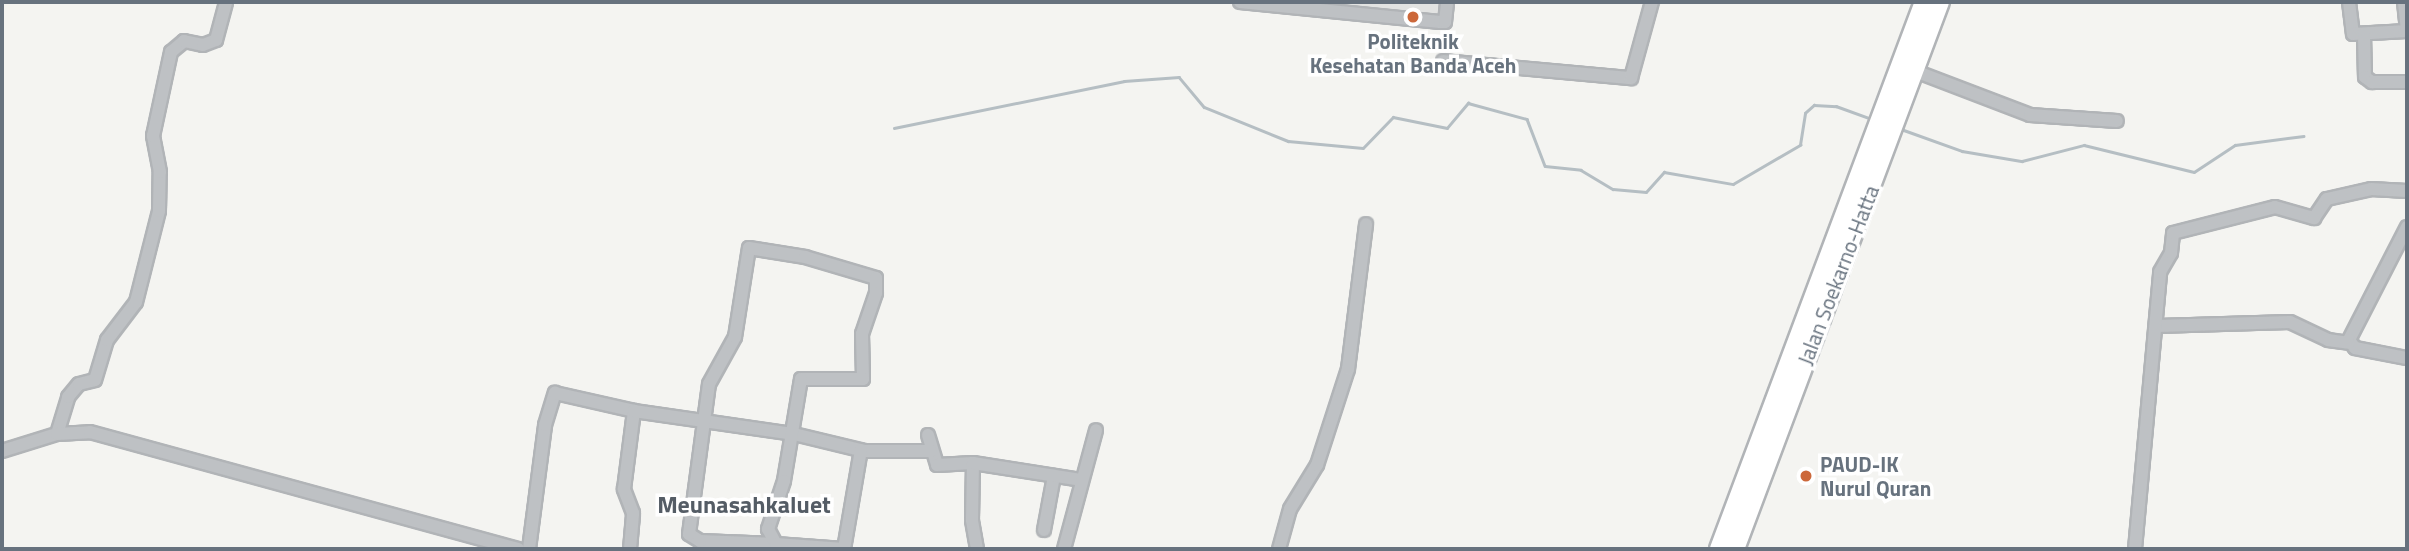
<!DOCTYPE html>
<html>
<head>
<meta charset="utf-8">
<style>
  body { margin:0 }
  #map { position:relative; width:2409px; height:551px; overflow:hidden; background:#f4f4f1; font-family:"Titillium Web",sans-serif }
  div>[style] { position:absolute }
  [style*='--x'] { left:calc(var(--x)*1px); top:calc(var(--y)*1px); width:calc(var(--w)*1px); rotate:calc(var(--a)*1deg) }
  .built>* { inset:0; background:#e2e3e2 }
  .stream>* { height:2.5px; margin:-1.25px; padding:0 1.25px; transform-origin:1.25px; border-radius:1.25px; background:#b5bec3 }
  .roads { filter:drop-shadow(2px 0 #b1b4b7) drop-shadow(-2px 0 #b1b4b7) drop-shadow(0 2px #b1b4b7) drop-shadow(0 -2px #b1b4b7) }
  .minor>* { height:12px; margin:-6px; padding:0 6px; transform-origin:6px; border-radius:6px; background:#bec1c4 }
  .highway>* { height:18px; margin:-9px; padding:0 9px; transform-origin:9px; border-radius:9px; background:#fff }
  .dots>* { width:19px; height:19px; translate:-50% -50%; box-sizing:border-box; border:4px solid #fff; border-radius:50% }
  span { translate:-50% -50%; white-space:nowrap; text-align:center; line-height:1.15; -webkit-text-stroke:7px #fff; paint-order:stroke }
  .poi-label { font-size:21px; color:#67727e; font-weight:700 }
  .left { translate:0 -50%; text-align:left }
  .street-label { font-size:21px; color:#67727e }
  .quarter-label { font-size:24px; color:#545c65; font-weight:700 }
  .frame { position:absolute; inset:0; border:4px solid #67727e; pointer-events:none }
</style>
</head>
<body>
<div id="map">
  <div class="built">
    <div style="clip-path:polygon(1323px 2px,1445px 2px,1443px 24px,1322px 9px)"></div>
  </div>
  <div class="stream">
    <div style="--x:894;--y:128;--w:235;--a:-11.5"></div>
    <div style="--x:1124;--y:81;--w:55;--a:-4.2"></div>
    <div style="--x:1179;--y:77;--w:39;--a:50"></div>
    <div style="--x:1204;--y:107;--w:91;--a:22"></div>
    <div style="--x:1288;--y:141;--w:75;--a:5.3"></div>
    <div style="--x:1363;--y:148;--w:43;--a:-45.9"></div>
    <div style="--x:1393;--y:117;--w:55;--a:11.5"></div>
    <div style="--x:1447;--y:128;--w:33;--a:-50"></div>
    <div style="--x:1468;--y:103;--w:61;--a:15.2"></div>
    <div style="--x:1527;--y:119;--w:50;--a:69"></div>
    <div style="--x:1545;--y:166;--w:36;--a:6"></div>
    <div style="--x:1581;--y:170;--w:37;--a:31"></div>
    <div style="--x:1613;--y:189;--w:33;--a:5"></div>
    <div style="--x:1646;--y:192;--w:27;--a:-48"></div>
    <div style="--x:1664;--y:172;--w:70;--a:9.9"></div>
    <div style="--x:1733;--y:184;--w:78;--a:-30.2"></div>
    <div style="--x:1800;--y:145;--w:32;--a:-81"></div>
    <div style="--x:1805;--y:113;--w:12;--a:-42"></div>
    <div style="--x:1814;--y:105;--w:22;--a:3"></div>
    <div style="--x:1836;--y:106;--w:38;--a:20"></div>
    <div style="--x:1901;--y:129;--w:65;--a:19.8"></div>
    <div style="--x:1962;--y:151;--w:61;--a:9.5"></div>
    <div style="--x:2022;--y:161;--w:64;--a:-14.5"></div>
    <div style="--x:2084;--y:145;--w:113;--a:13.8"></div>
    <div style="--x:2194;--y:172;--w:49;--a:-33.4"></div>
    <div style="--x:2235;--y:145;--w:69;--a:-7.5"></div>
  </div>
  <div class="roads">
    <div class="minor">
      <div style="--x:1240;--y:2;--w:201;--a:5.7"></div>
      <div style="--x:1440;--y:22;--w:5;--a:0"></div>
      <div style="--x:1445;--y:22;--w:20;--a:-84"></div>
      <div style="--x:2349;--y:2;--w:32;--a:83"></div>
      <div style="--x:2353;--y:34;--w:54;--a:-3.2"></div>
      <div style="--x:2404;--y:2;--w:29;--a:84"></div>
      <div style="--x:2364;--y:34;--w:43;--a:88.7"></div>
      <div style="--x:2365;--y:77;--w:9;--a:36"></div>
      <div style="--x:2372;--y:82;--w:35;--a:0"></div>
      <div style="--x:1443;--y:61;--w:189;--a:5.2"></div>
      <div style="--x:1631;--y:78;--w:79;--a:-74.6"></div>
      <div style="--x:1915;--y:71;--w:123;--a:20.9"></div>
      <div style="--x:2030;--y:115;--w:87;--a:3.9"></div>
      <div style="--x:2407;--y:227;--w:127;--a:117.2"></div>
      <div style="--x:2349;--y:340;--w:10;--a:53"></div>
      <div style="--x:2355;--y:348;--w:53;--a:10.9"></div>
      <div style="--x:2157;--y:326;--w:133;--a:-1.7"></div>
      <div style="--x:2290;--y:322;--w:42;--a:25.3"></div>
      <div style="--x:2328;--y:340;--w:21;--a:8"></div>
      <div style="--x:57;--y:434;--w:39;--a:-73"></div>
      <div style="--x:68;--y:397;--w:17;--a:-50"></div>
      <div style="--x:79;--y:384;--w:16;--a:-14"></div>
      <div style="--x:95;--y:380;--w:42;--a:-73.3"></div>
      <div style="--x:107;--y:340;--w:48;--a:-52.7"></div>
      <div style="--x:136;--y:302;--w:94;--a:-75.8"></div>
      <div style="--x:159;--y:211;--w:39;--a:-89"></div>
      <div style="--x:160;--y:172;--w:37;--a:-101"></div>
      <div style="--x:153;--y:136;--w:86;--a:-77.9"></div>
      <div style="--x:171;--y:52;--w:17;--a:-40"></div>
      <div style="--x:184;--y:41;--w:19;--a:12"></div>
      <div style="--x:203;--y:45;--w:14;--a:-21"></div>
      <div style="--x:216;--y:40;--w:39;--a:-75"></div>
      <div style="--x:928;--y:435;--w:31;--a:73"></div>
      <div style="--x:937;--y:465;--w:36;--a:-3"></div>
      <div style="--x:2;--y:451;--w:58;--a:-17.2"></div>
      <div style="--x:57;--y:434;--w:33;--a:-3"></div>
      <div style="--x:90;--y:432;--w:444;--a:15.3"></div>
      <div style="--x:1044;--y:530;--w:55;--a:-79.5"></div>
      <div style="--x:529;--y:549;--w:125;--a:-82.6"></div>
      <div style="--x:545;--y:425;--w:34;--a:-73"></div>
      <div style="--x:555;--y:393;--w:81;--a:12.8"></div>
      <div style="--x:630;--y:549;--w:36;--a:-85"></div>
      <div style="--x:633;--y:513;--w:26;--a:-111"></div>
      <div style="--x:624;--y:489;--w:79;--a:-82.7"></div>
      <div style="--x:634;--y:411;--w:162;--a:8.2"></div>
      <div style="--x:794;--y:434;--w:73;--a:13.5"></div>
      <div style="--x:865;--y:451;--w:66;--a:0"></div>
      <div style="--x:778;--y:549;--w:5;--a:-112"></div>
      <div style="--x:776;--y:544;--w:76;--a:-177.7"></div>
      <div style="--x:700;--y:541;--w:13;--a:-148"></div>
      <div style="--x:689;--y:534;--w:151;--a:-82.4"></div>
      <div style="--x:709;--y:384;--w:54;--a:-61"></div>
      <div style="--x:735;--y:337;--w:90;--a:-81.1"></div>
      <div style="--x:749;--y:248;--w:57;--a:9.1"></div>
      <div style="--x:805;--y:257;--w:74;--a:16.5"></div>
      <div style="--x:876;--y:278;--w:15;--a:90"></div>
      <div style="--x:876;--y:293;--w:43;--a:108.9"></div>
      <div style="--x:862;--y:334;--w:45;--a:88.7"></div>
      <div style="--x:863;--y:379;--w:62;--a:180"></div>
      <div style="--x:801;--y:379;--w:103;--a:99.5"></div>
      <div style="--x:784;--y:481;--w:51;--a:108.4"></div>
      <div style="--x:768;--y:529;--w:17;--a:62"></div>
      <div style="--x:776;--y:544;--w:68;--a:4.2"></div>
      <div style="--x:844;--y:549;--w:100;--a:-80.3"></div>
      <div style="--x:977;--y:549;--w:29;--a:-100"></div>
      <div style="--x:972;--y:520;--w:57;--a:-89"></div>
      <div style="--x:973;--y:463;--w:109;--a:8.9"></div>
      <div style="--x:1064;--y:549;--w:123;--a:-74.9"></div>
      <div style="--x:1279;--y:549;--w:41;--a:-74.6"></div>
      <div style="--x:1290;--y:509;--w:52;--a:-58.5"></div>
      <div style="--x:1317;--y:465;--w:101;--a:-72.1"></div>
      <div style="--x:1348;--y:369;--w:146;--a:-82.9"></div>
      <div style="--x:2135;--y:549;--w:278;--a:-84.8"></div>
      <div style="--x:2160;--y:272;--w:22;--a:-60"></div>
      <div style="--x:2171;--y:253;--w:20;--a:-84"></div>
      <div style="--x:2173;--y:233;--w:105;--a:-14.3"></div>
      <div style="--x:2275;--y:207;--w:41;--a:15.8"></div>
      <div style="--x:2314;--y:218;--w:23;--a:-56"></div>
      <div style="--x:2327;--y:199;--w:45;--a:-12.8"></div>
      <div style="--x:2371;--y:189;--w:36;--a:3"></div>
    </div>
    <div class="highway">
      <div style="--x:1719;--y:549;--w:584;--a:-69.46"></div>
      <div style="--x:1735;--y:549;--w:584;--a:-69.46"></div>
    </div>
  </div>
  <div class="dots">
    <div style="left:1413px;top:17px;background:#cc683a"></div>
    <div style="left:1806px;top:476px;background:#cc683a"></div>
  </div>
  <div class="poi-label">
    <span style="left:1413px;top:53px">Politeknik<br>Kesehatan Banda Aceh</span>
    <span class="left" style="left:1820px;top:476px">PAUD-IK<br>Nurul Quran</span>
  </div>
  <div class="street-label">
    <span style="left:1838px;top:275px;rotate:-69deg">Jalan Soekarno-Hatta</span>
  </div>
  <div class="quarter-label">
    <span style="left:744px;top:505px">Meunasahkaluet</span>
  </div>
  <div class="frame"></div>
</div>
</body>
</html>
